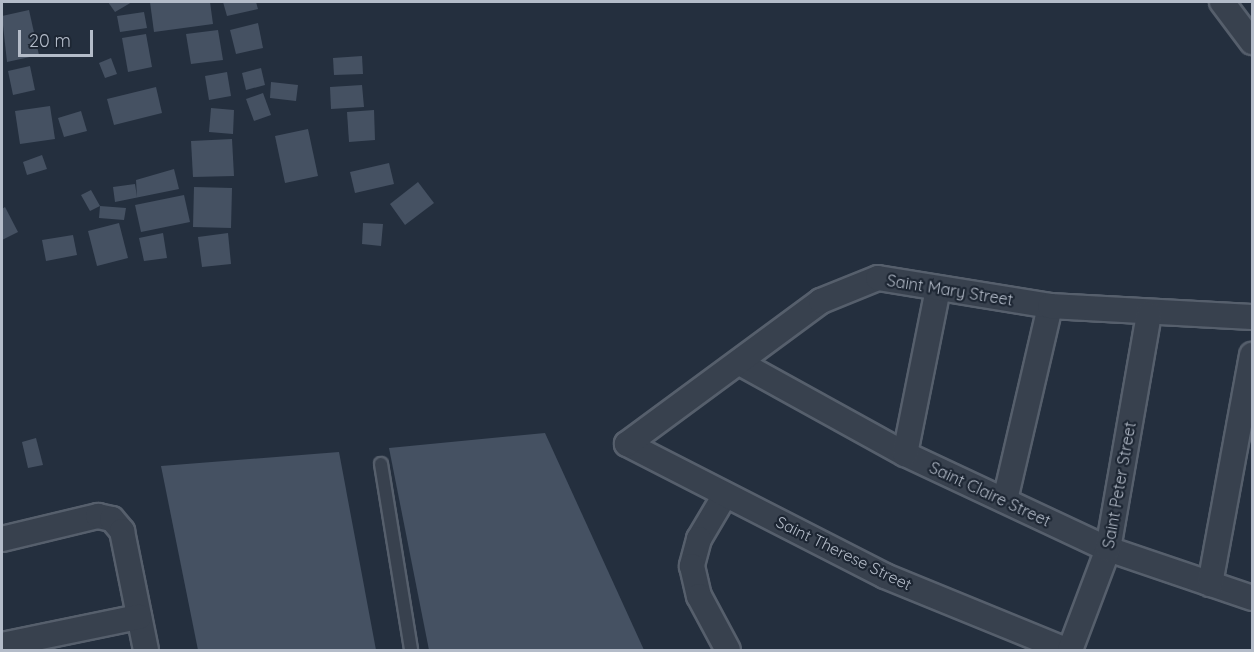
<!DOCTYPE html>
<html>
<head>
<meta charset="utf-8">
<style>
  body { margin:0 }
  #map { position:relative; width:1254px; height:652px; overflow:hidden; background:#242f3e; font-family:Quicksand,sans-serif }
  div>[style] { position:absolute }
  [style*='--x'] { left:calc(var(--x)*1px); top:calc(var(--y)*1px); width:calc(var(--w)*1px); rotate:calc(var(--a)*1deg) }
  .building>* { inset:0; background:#455162 }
  .roads { filter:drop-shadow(2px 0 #565f6c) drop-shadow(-2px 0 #565f6c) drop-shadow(0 2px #565f6c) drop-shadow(0 -2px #565f6c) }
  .service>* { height:12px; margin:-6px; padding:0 6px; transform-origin:6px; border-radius:6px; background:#38414e }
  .minor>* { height:24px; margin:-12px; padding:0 12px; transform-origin:12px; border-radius:12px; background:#38414e }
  span { translate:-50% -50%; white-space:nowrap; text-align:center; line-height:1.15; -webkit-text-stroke:4.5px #1d2633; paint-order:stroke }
  .street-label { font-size:16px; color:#b4bcc9 }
  .frame { position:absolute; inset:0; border:3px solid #b4bcc9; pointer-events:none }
  .scale { position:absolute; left:18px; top:30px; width:75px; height:27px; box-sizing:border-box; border:3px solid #b4bcc9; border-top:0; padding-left:8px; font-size:18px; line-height:21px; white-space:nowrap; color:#b4bcc9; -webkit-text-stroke:4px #1d2633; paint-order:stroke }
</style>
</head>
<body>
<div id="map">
  <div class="building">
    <div style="clip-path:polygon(108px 2px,132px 2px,115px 12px)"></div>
    <div style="clip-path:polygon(150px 2px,210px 2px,213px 24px,154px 32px)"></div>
    <div style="clip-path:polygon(223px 2px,256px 2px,258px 9px,227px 16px)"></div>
    <div style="clip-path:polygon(29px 10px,39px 55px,7px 62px,2px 16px)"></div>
    <div style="clip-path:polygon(144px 12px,147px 28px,120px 32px,117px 16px)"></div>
    <div style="clip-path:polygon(258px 23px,263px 48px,236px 54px,230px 30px)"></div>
    <div style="clip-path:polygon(218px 30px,223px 60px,191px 64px,186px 34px)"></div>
    <div style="clip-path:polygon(146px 34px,152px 67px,128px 72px,122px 38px)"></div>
    <div style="clip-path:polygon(362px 56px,363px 74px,334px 75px,333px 58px)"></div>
    <div style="clip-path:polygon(111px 58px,117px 74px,105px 78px,99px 63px)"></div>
    <div style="clip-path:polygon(30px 66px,35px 90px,13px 95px,8px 71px)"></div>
    <div style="clip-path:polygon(261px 68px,265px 85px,246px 90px,242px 73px)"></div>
    <div style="clip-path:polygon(227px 72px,231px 96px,209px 100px,205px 76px)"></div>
    <div style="clip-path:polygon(271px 82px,298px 85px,296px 101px,270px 98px)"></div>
    <div style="clip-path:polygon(362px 85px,364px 107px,331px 109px,330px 87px)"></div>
    <div style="clip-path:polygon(156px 87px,162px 113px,114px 125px,107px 99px)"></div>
    <div style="clip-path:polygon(263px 93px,271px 115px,254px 121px,246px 99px)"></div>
    <div style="clip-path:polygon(50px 106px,55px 139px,20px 144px,15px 111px)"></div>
    <div style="clip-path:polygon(211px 108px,234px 110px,233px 134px,209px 132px)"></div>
    <div style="clip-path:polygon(374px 110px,375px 140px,349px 142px,347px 112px)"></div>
    <div style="clip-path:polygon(81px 111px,87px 131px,64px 137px,58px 118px)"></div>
    <div style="clip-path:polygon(308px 129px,318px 176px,285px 183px,275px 136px)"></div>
    <div style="clip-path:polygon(232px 139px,234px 176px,193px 177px,191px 141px)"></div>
    <div style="clip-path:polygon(42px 155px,47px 169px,27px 175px,23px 162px)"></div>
    <div style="clip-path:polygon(389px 163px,394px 184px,355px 193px,350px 172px)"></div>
    <div style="clip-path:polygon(174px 169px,179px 189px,115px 202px,113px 187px,135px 184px,137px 197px,136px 180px)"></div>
    <div style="clip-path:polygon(418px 182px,434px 203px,405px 225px,390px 204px)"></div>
    <div style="clip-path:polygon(194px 187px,232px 188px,231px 228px,193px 227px)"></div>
    <div style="clip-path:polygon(91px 190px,100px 206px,126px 208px,124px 220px,99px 218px,100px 206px,90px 211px,81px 195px)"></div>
    <div style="clip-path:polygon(184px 195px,190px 222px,141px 232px,135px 205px)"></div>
    <div style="clip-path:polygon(5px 207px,18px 232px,2px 240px,2px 209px)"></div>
    <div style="clip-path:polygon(119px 223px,128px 258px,97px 266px,88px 231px)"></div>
    <div style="clip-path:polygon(363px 223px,383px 224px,381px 246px,362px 244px)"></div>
    <div style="clip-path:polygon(163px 233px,167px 258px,144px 261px,139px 238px)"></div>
    <div style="clip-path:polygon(228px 233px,231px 264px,202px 267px,198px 237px)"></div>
    <div style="clip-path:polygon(73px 235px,77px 255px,46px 261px,42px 240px)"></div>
    <div style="clip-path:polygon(545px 433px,644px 650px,429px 650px,389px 448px)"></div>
    <div style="clip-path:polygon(36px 438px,43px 465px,28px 468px,22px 442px)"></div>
    <div style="clip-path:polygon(339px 452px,376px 650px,198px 650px,161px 466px)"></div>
  </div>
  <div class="roads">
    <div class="service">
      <div style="--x:381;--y:464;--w:188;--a:80.8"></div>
    </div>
    <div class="minor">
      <div style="--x:1222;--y:2;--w:50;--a:53.1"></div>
      <div style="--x:740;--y:363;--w:188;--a:28.9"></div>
      <div style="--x:905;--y:454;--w:224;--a:25.1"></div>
      <div style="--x:1108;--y:549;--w:152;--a:18.8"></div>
      <div style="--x:905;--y:454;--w:168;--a:-78.7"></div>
      <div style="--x:725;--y:495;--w:51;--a:120.6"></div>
      <div style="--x:699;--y:539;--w:28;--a:105"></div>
      <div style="--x:692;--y:566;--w:31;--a:77"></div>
      <div style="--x:699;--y:596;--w:61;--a:61.8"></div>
      <div style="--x:1005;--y:500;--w:199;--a:-76.9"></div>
      <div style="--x:2;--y:539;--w:99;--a:-13.5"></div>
      <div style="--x:98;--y:516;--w:14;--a:12"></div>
      <div style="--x:112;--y:519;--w:16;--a:50"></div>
      <div style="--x:122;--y:531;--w:121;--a:78.6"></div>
      <div style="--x:1210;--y:584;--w:233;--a:-79.6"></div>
      <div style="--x:2;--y:645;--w:140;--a:-11.6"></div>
      <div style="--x:1066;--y:650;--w:196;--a:-157.8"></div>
      <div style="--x:885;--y:576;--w:290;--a:-152.9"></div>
      <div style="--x:627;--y:444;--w:241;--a:-36.4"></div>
      <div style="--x:821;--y:301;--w:61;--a:-22"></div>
      <div style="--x:878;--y:278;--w:174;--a:9.2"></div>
      <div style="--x:1050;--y:306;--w:202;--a:3.1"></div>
      <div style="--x:1070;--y:650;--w:108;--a:-69.4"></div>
      <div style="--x:1108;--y:549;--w:238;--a:-80.1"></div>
    </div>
  </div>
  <div class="street-label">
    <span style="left:950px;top:290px;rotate:9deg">Saint Mary Street</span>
    <span style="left:1119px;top:485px;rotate:-80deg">Saint Peter Street</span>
    <span style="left:990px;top:494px;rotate:25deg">Saint Claire Street</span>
    <span style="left:844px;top:553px;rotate:26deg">Saint Therese Street</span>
  </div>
  <div class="frame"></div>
  <div class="scale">20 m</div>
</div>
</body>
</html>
